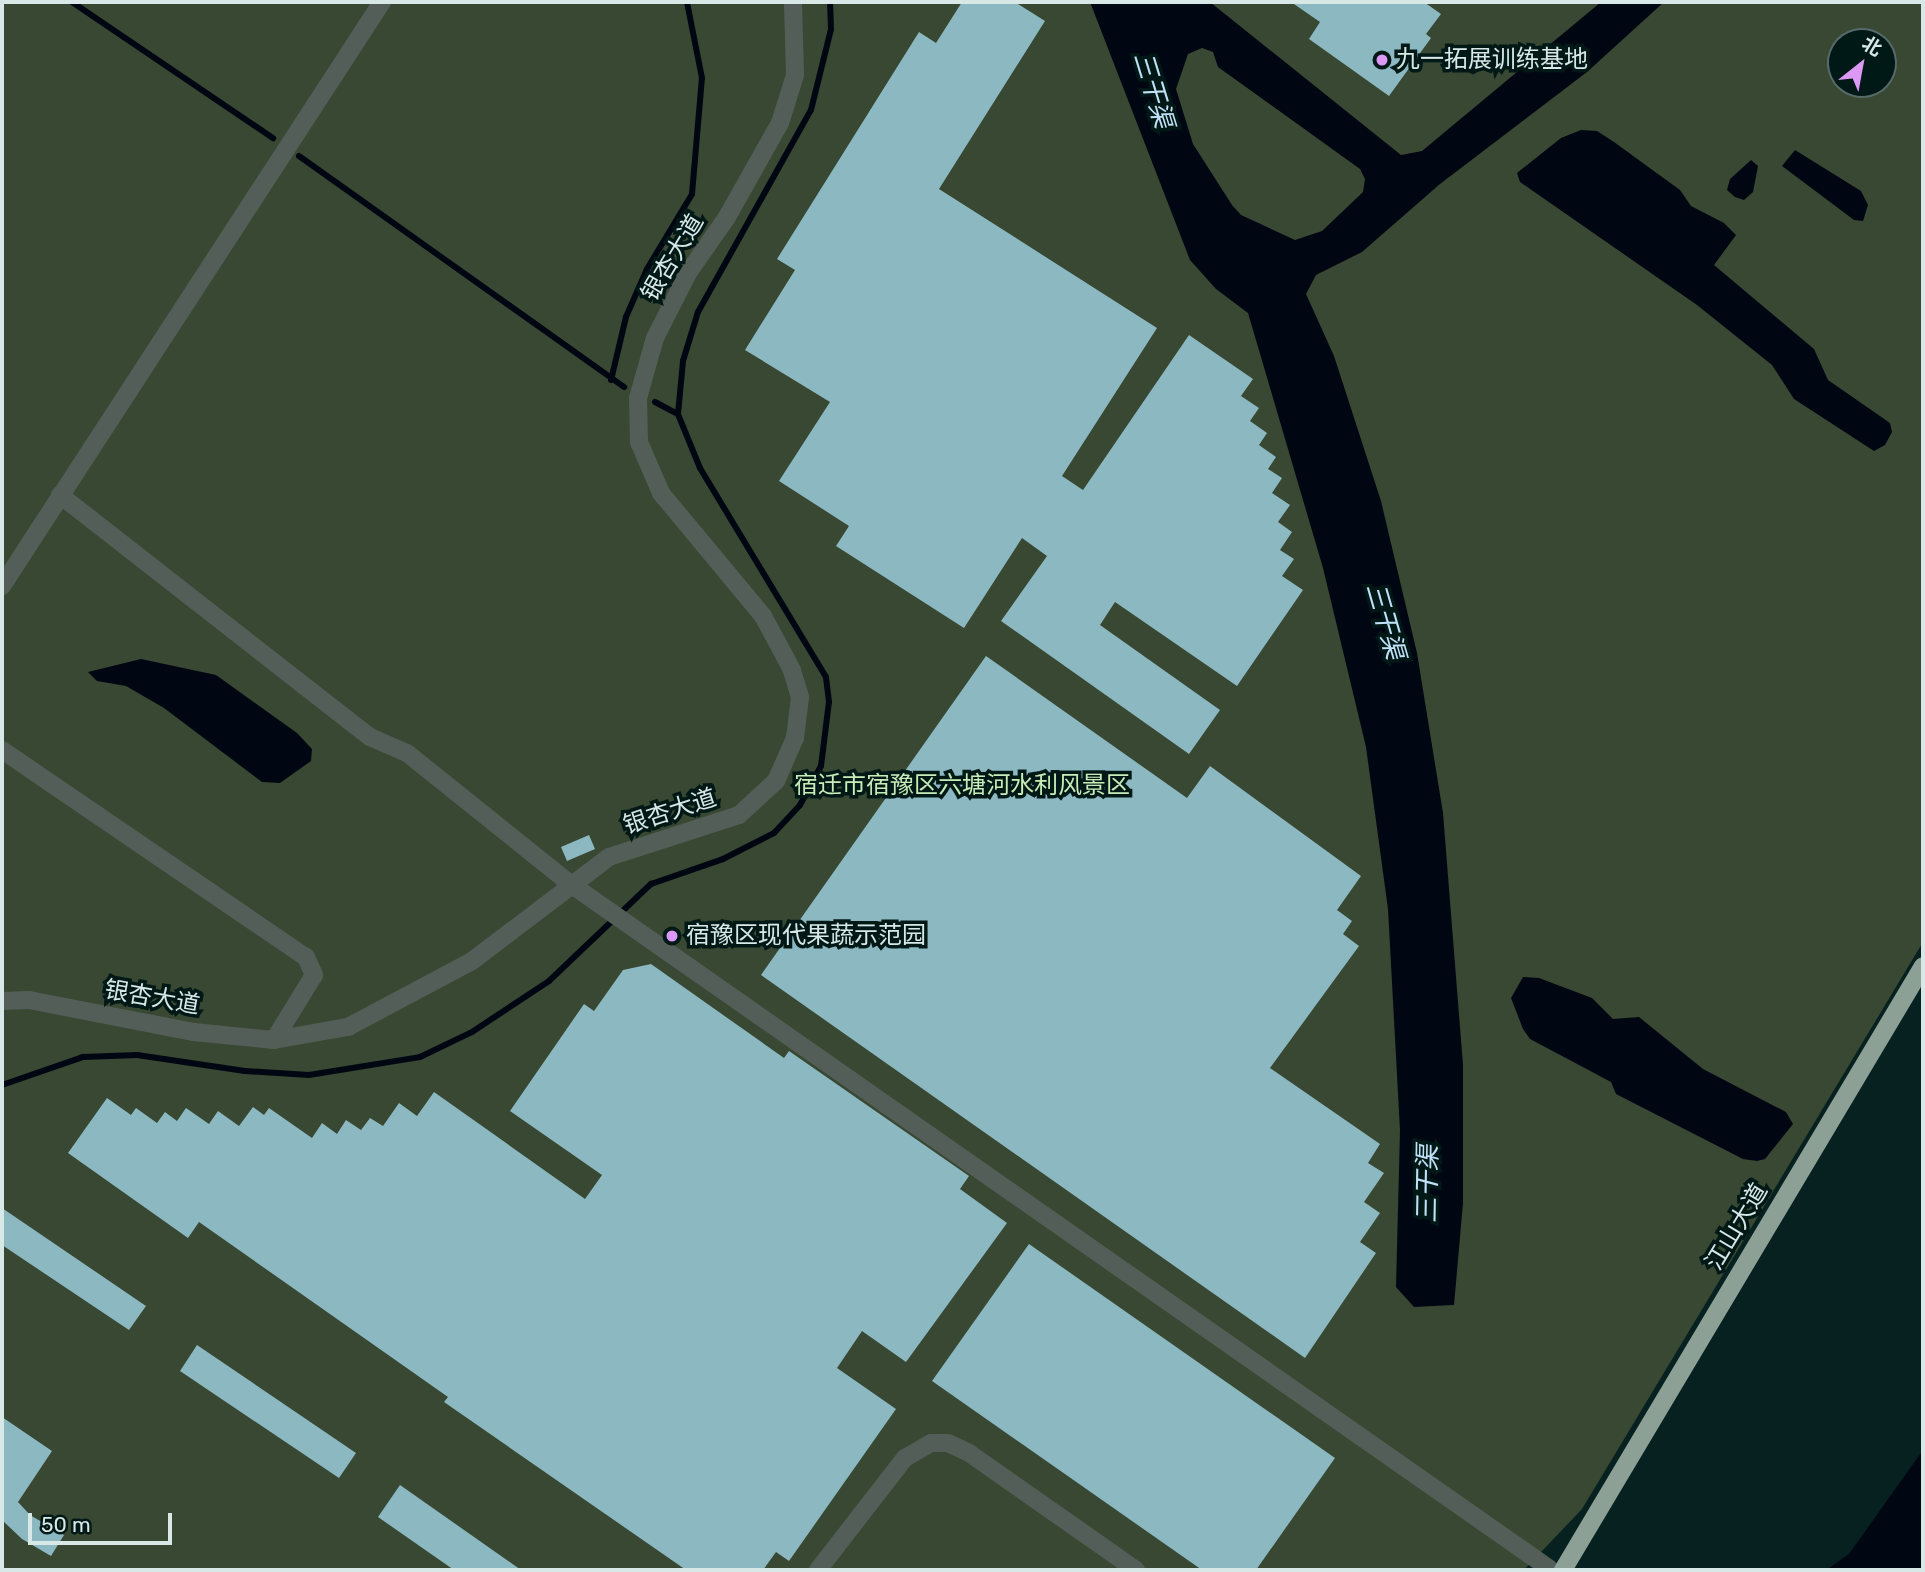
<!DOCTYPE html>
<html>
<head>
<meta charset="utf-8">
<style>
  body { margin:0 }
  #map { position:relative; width:1925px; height:1572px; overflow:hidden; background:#06211f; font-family:Rubik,"Noto Sans SC",sans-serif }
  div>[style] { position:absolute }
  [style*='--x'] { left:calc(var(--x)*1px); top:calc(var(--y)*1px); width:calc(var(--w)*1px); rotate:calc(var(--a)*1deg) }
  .green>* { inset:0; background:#384832 }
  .water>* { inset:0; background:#000712 }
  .stream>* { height:6px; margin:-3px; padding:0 3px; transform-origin:3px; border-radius:3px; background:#000712 }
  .building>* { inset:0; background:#8cb8c2 }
  .minor>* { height:18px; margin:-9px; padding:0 9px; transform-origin:9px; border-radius:9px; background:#545e58 }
  .major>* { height:18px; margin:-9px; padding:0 9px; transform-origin:9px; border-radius:9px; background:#8ca095 }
  .dots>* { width:19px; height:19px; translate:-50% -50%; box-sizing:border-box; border:4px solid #001816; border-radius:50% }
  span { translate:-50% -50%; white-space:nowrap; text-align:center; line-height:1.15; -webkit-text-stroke:7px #001816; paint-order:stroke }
  .poi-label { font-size:24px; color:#d8e8e6 }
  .left { translate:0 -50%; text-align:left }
  .street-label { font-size:24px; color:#d8e8e6 }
  .park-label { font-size:24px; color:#c7ecb8 }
  .water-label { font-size:26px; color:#c0e1f8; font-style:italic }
  .frame { position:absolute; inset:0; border:4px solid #d8e8e6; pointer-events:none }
  .north { position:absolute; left:1827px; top:28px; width:70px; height:70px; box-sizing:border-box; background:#001816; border:2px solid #566b69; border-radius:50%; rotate:31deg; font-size:19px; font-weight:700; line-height:28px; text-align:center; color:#d8e8e6 }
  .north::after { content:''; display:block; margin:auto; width:24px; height:32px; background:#db99f5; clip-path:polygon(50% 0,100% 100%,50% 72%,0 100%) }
  .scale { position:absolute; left:28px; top:1513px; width:144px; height:32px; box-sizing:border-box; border:4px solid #d8e8e6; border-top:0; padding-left:9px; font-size:21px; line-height:24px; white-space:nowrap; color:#d8e8e6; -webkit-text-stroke:5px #001816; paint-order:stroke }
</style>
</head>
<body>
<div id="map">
  <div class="green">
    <div style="clip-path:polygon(evenodd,2px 2px,1923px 2px,1923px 942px,1582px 1509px,1524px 1570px,2px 1570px,2px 2px,1841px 42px,1883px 42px,1883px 84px,1841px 84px,1841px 42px)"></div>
  </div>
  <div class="water">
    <div style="clip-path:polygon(evenodd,1090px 2px,1210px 2px,1401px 155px,1422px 151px,1601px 2px,1664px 2px,1587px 72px,1440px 184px,1362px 252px,1316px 275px,1306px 294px,1334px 356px,1381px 501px,1417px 653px,1443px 813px,1463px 1065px,1463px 1203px,1454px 1305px,1414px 1307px,1396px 1287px,1400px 1130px,1388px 909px,1366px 747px,1323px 568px,1248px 313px,1216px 289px,1190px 260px,1090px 2px,1202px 48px,1213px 52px,1218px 67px,1360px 169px,1365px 179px,1363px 192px,1322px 231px,1295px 240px,1241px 215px,1232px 205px,1193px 144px,1176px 89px,1188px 54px,1202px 48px)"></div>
    <div style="clip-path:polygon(1581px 130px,1597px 131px,1614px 142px,1680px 190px,1691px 206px,1724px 223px,1736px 235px,1714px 265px,1814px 349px,1828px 380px,1890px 423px,1892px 432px,1885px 445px,1874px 451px,1794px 399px,1772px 365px,1697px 305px,1520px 182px,1517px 173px,1561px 138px)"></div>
    <div style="clip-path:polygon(1795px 150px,1861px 191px,1868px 205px,1863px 221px,1854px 220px,1782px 166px)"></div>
    <div style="clip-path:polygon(1751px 160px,1758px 166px,1753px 192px,1744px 200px,1735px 197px,1727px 190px,1730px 179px)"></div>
    <div style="clip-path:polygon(141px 659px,216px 675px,297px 733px,312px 749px,311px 761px,280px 783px,262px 782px,164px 708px,126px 686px,97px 681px,88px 672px)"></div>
    <div style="clip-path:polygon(1523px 977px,1539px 978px,1592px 998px,1613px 1019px,1639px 1017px,1703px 1069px,1786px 1112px,1793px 1124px,1765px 1159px,1757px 1161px,1743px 1159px,1616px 1094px,1611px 1082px,1530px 1039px,1523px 1029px,1511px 998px)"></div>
    <div style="clip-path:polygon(1923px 1450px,1923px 1570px,1826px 1570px,1849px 1554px)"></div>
  </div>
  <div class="stream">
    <div style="--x:72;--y:2;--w:243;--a:34.1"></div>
    <div style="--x:299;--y:156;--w:399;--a:35.4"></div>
    <div style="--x:611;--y:380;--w:65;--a:-76.6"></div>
    <div style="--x:626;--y:317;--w:52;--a:-66.4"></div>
    <div style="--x:647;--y:269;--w:87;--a:-59"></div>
    <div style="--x:692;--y:194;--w:116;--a:-85.1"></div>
    <div style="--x:702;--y:78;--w:77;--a:-101.2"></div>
    <div style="--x:655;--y:402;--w:26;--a:28"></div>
    <div style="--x:2;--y:1085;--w:86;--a:-19.1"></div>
    <div style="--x:83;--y:1057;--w:54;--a:-2.1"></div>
    <div style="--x:137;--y:1055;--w:109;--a:8.4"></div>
    <div style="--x:245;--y:1071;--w:64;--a:3.6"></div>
    <div style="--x:309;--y:1075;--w:112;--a:-9.2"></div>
    <div style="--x:420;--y:1057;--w:58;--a:-25.7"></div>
    <div style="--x:472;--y:1032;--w:92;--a:-33.5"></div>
    <div style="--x:549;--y:981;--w:141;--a:-43.6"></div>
    <div style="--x:651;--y:884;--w:76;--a:-19.1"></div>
    <div style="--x:723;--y:859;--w:57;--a:-27"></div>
    <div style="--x:774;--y:833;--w:38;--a:-47"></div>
    <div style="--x:800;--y:805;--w:44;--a:-61.7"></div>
    <div style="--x:821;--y:766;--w:64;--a:-82.9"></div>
    <div style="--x:829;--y:702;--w:25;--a:-97"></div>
    <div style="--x:826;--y:677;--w:244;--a:-121.1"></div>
    <div style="--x:700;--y:468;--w:58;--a:-112.2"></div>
    <div style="--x:678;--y:414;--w:53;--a:-84.6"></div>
    <div style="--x:683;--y:361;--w:51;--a:-73"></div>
    <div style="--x:698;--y:312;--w:231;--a:-60.8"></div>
    <div style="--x:811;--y:110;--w:83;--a:-76.1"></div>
    <div style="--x:831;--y:29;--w:27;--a:-92"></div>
  </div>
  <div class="building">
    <div style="clip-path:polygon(962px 2px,1015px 2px,1045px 21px,939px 189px,1157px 328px,1062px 476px,1083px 490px,1189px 335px,1253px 379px,1241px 396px,1259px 408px,1250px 421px,1267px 433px,1259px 445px,1276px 457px,1268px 469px,1282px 478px,1272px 493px,1290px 505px,1278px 522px,1292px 532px,1280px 550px,1294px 559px,1282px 576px,1303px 590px,1237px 686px,1115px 602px,1100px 625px,1220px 710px,1189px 754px,1001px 621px,1047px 556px,1022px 538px,964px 628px,836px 546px,849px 526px,779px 481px,830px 402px,745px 350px,795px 270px,777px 259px,919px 32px,936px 43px)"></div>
    <div style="clip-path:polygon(1291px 2px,1424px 2px,1441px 14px,1426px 34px,1431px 38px,1389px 96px,1309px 39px,1320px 22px)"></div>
    <div style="clip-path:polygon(986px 656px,1187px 798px,1210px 766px,1361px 876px,1337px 910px,1352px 921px,1343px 934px,1359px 946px,1270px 1068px,1380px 1144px,1368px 1163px,1384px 1173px,1364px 1202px,1380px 1213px,1360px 1242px,1376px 1253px,1305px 1358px,761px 975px)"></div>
    <div style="clip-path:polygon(589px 835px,595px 849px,567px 861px,561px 847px)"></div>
    <div style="clip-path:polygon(651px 964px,784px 1058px,789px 1051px,969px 1176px,960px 1189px,1007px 1223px,906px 1362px,862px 1331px,837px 1368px,896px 1409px,789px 1561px,776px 1552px,763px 1570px,686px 1570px,444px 1402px,448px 1397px,199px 1222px,188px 1238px,68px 1153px,107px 1098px,131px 1115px,136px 1108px,157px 1123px,165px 1112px,177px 1121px,186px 1108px,209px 1124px,218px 1111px,239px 1126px,253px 1107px,264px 1115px,269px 1108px,312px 1138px,322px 1123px,337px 1134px,346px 1120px,361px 1130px,370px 1118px,383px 1126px,399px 1103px,417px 1116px,434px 1092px,585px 1199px,602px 1175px,510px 1111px,584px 1004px,594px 1011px,623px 970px)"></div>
    <div style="clip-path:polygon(2px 1208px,146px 1306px,129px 1330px,2px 1245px)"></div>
    <div style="clip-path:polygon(1029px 1244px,1335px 1458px,1256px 1570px,1202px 1570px,932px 1381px)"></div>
    <div style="clip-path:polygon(197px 1345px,356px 1453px,339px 1478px,180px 1371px)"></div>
    <div style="clip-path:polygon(2px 1417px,52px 1451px,18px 1502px,30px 1515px,64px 1535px,51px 1556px,22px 1539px,4px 1522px,2px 1525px)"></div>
    <div style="clip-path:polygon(400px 1485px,521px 1570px,454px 1570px,378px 1517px)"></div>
  </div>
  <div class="minor">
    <div style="--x:60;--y:495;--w:393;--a:38"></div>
    <div style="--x:370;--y:737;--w:40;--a:23.4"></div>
    <div style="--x:407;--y:753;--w:211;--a:38.7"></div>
    <div style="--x:572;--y:885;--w:1193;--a:34.97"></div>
    <div style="--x:2;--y:586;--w:697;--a:-56.95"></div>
    <div style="--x:2;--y:750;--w:368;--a:34.3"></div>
    <div style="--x:306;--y:957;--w:20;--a:66"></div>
    <div style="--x:314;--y:975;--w:76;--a:121.6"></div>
    <div style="--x:2;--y:1001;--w:27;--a:-2"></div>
    <div style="--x:29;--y:1000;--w:168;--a:11"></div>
    <div style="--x:194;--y:1032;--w:80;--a:5.7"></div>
    <div style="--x:274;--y:1040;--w:75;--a:-10"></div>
    <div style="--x:348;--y:1027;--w:140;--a:-28"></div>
    <div style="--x:472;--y:961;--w:172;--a:-37.2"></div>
    <div style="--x:609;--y:857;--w:137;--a:-17.9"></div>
    <div style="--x:739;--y:815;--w:50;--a:-42.6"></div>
    <div style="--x:776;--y:781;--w:47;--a:-66.2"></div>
    <div style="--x:795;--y:738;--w:41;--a:-83"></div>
    <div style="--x:800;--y:697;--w:28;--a:-107"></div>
    <div style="--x:792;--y:670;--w:61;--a:-118.2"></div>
    <div style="--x:763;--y:616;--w:160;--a:-129.7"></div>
    <div style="--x:661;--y:493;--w:56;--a:-113.3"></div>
    <div style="--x:639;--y:442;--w:44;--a:-91.3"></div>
    <div style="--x:638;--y:398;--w:62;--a:-74.2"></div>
    <div style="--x:655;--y:338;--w:73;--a:-63.1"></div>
    <div style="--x:688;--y:273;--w:68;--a:-55.1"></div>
    <div style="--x:727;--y:217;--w:108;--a:-60.6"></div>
    <div style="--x:780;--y:123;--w:50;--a:-72.6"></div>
    <div style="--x:795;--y:75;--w:73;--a:-91.6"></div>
    <div style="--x:818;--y:1570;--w:142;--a:-52.2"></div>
    <div style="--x:905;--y:1458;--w:30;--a:-30"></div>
    <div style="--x:931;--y:1443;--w:17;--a:0"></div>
    <div style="--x:948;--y:1443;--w:23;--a:25"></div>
    <div style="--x:969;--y:1453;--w:204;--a:35"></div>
  </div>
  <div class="major">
    <div style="--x:1563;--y:1570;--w:703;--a:-59.2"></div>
  </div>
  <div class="dots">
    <div style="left:1382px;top:60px;background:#db99f5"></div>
    <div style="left:672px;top:936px;background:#db99f5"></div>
  </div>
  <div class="poi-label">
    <span class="left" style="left:1396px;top:60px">九一拓展训练基地</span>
    <span class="left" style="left:686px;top:936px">宿豫区现代果蔬示范园</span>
  </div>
  <div class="street-label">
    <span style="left:673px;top:258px;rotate:-59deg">银杏大道</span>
    <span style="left:670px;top:812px;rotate:-18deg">银杏大道</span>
    <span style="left:152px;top:998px;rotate:10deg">银杏大道</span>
    <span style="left:1737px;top:1227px;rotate:-59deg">江山大道</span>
  </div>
  <div class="park-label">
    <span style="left:962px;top:786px">宿迁市宿豫区六塘河水利风景区</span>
  </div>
  <div class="water-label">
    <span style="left:1153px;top:90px;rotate:73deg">三干渠</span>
    <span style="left:1385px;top:621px;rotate:74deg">三干渠</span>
    <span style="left:1428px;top:1184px;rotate:-89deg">三干渠</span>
  </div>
  <div class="frame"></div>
  <div class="north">北</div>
  <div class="scale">50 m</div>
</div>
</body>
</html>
